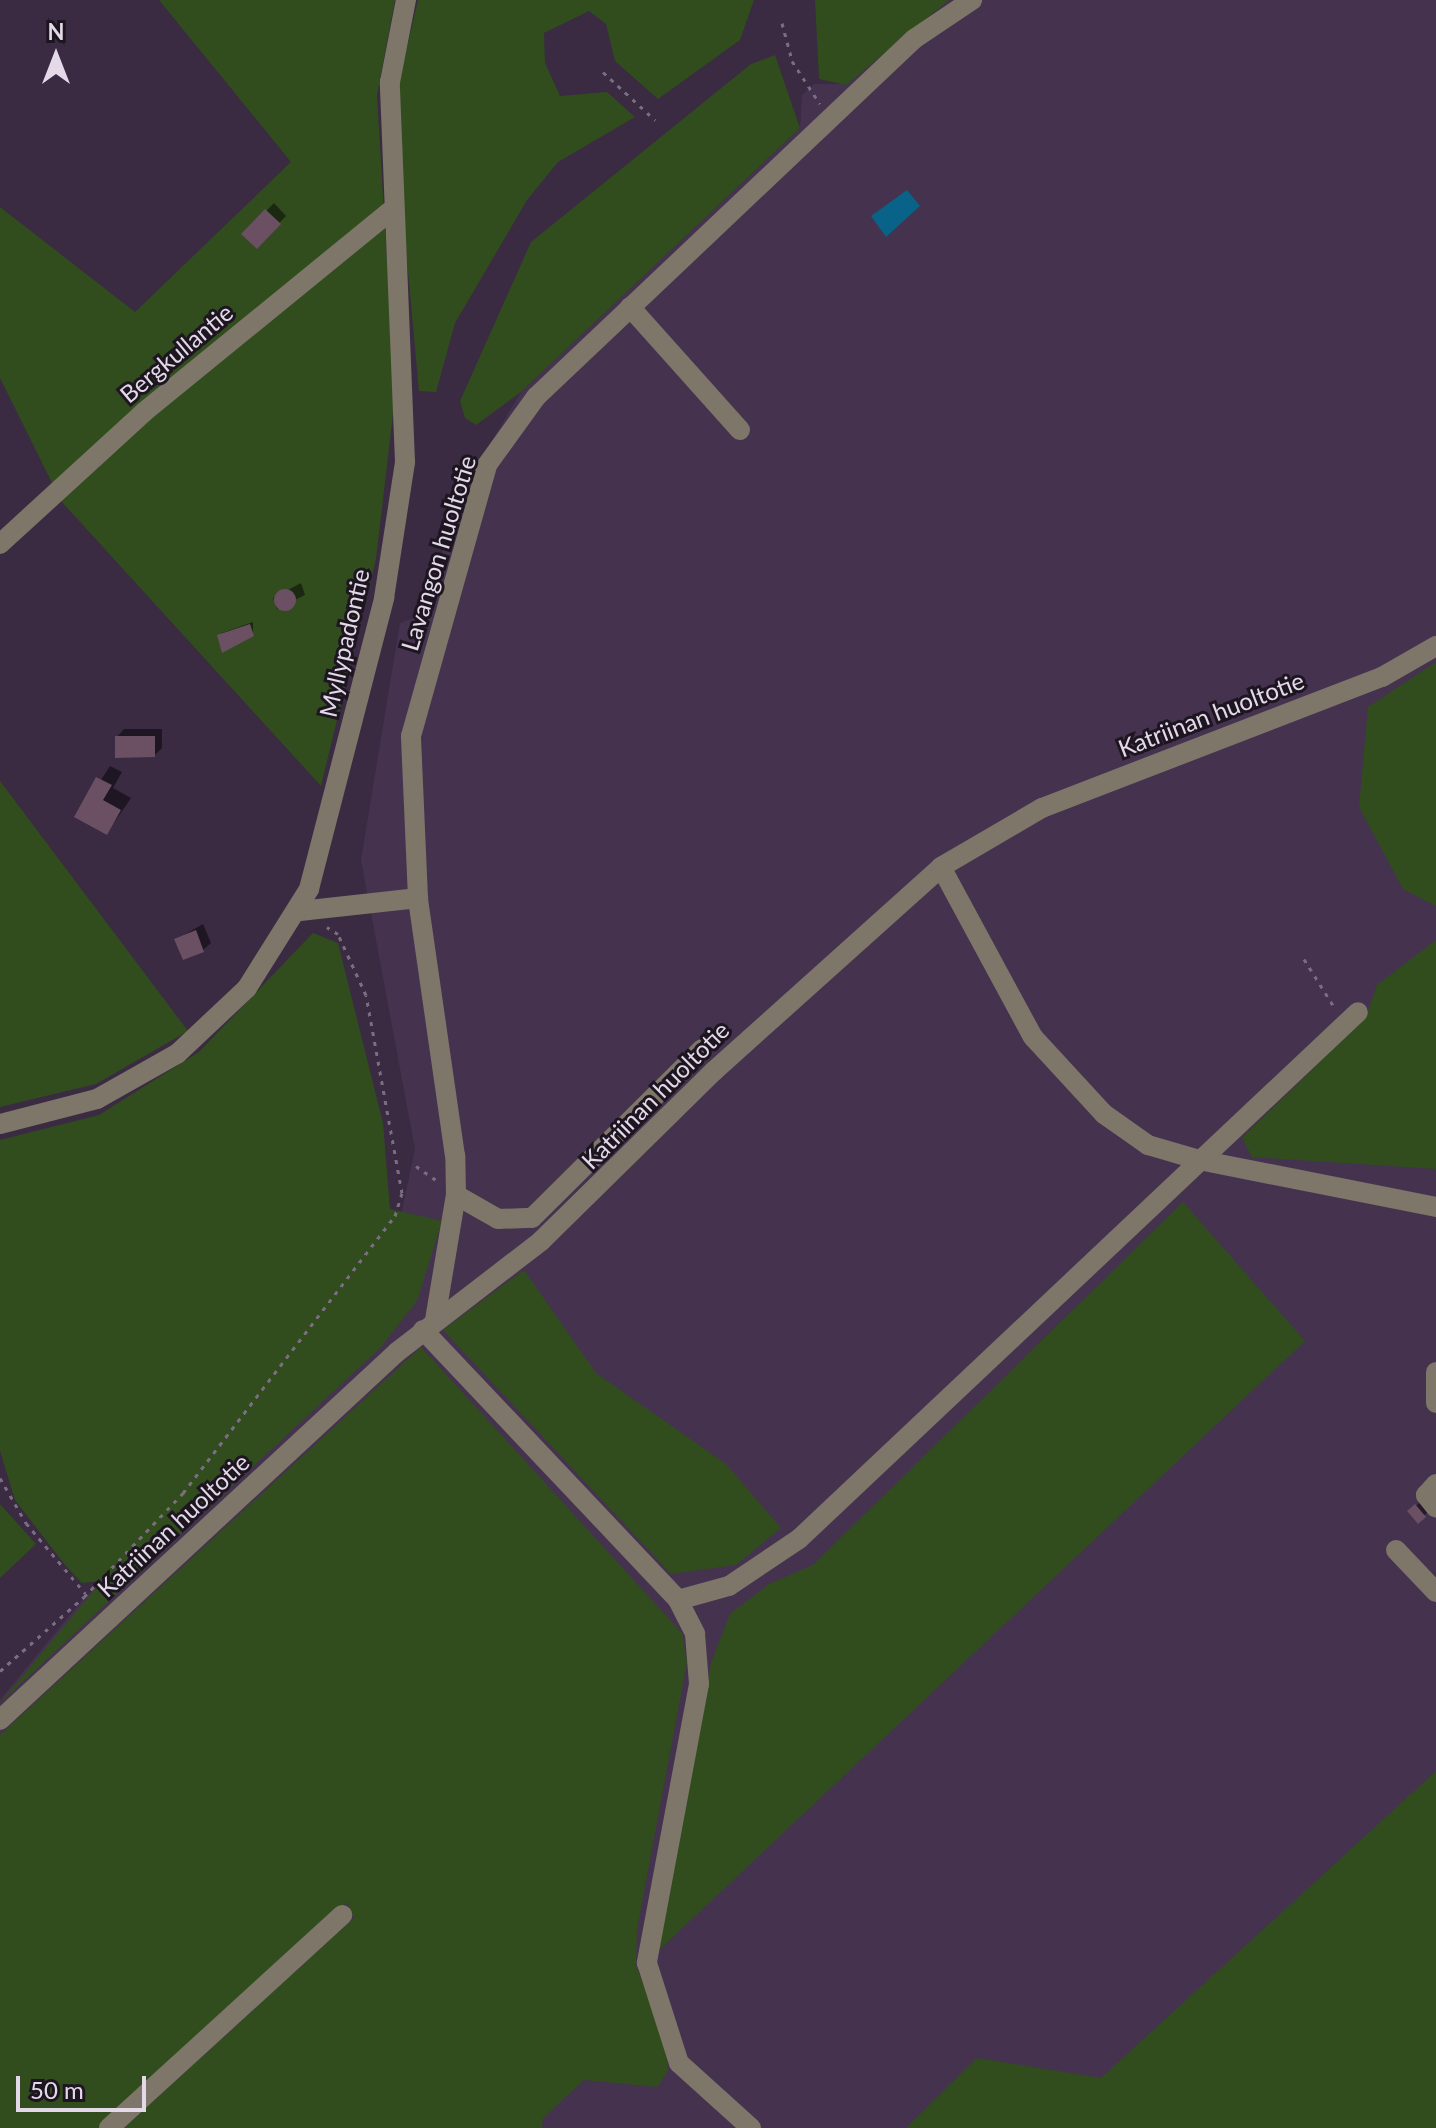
<!DOCTYPE html>
<html>
<head>
<meta charset="utf-8">
<style>
  body { margin:0 }
  #map { position:relative; width:1436px; height:2128px; overflow:hidden; background:#3a2a42; font-family:Lato,sans-serif }
  div>[style] { position:absolute }
  [style*='--x'] { left:calc(var(--x)*1px); top:calc(var(--y)*1px); width:calc(var(--w)*1px); rotate:calc(var(--a)*1deg) }
  .built>* { inset:0; background:#45324f }
  .green>* { inset:0; background:#314d1e }
  .water>* { inset:0; background:#096388 }
  .shadow>* { inset:0; background:#0007 }
  .building>* { inset:0; background:#6b4f62 }
  .round { border-radius:50% }
  .path>* { height:3px; margin-top:-1.5px; transform-origin:0; background:repeating-linear-gradient(90deg,#7b6d82 0 4px,transparent 0 10px) }
  .minor>* { height:20px; margin:-10px; padding:0 10px; transform-origin:10px; border-radius:10px; background:#7d7669 }
  span { translate:-50% -50%; white-space:nowrap; text-align:center; line-height:1.15; -webkit-text-stroke:6px #1d1621; paint-order:stroke }
  .street-label { font-size:24px; color:#e3d9e8 }
  .north { position:absolute; left:16px; top:16px; width:80px; height:80px; -webkit-text-stroke:6px #1d1621; paint-order:stroke; rotate:0deg; font-size:22px; font-weight:700; line-height:32px; text-align:center; color:#e3d9e8 }
  .north::after { content:''; display:block; margin:auto; width:28px; height:36px; background:#e3d9e8; clip-path:polygon(50% 0,100% 100%,50% 72%,0 100%) }
  .scale { position:absolute; left:16px; top:2076px; width:130px; height:36px; box-sizing:border-box; border:4px solid #e3d9e8; border-top:0; padding-left:10px; font-size:24px; line-height:28px; white-space:nowrap; color:#e3d9e8; -webkit-text-stroke:6px #1d1621; paint-order:stroke }
</style>
</head>
<body>
<div id="map">
  <div class="built">
    <div style="clip-path:polygon(949px 0,1436px 0,1436px 2128px,0 2128px,0 1700px,84px 1598px,189px 1496px,401px 1215px,415px 1149px,361px 860px,400px 623px,427px 613px,455px 503px,521px 392px,800px 128px,802px 95px,814px 84px,846px 84px)"></div>
  </div>
  <div class="green">
    <div style="clip-path:polygon(159px 0,395px 0,377px 95px,395px 397px,376px 559px,321px 786px,61px 501px,0 378px,0 207px,135px 312px,291px 162px)"></div>
    <div style="clip-path:polygon(418px 0,754px 0,740px 40px,658px 99px,615px 61px,606px 24px,589px 11px,544px 33px,545px 63px,560px 96px,607px 92px,635px 117px,558px 162px,527px 200px,455px 323px,436px 392px,419px 391px,402px 206px,398px 86px)"></div>
    <div style="clip-path:polygon(815px 0,949px 0,846px 85px,819px 79px)"></div>
    <div style="clip-path:polygon(775px 55px,800px 128px,521px 392px,476px 425px,465px 418px,460px 401px,531px 242px,751px 64px)"></div>
    <div style="clip-path:polygon(1436px 662px,1436px 906px,1403px 889px,1359px 807px,1368px 707px)"></div>
    <div style="clip-path:polygon(0 781px,188px 1031px,96px 1084px,0 1107px)"></div>
    <div style="clip-path:polygon(313px 933px,338px 943px,383px 1123px,390px 1209px,442px 1221px,417px 1301px,380px 1348px,0 1703px,102px 1581px,82px 1583px,65px 1565px,15px 1500px,0 1451px,0 1140px,99px 1115px,199px 1052px)"></div>
    <div style="clip-path:polygon(1436px 940px,1436px 1169px,1252px 1157px,1242px 1138px,1366px 1017px,1377px 985px)"></div>
    <div style="clip-path:polygon(1183px 1202px,1305px 1341px,657px 1952px,711px 1663px,730px 1614px,769px 1584px,813px 1565px)"></div>
    <div style="clip-path:polygon(524px 1270px,596px 1373px,726px 1464px,781px 1528px,736px 1565px,671px 1574px,443px 1330px)"></div>
    <div style="clip-path:polygon(421px 1347px,682px 1633px,687px 1662px,637px 1929px,636px 1965px,667px 2048px,668px 2071px,657px 2087px,584px 2080px,543px 2118px,542px 2128px,124px 2128px,354px 1918px,347px 1902px,100px 2128px,0 2128px,0 1735px)"></div>
    <div style="clip-path:polygon(0 1504px,36px 1544px,0 1578px)"></div>
    <div style="clip-path:polygon(1436px 1771px,1436px 2128px,906px 2128px,977px 2058px,1101px 2078px)"></div>
  </div>
  <div class="water">
    <div style="clip-path:polygon(907px 190px,920px 206px,886px 237px,871px 216px)"></div>
  </div>
  <div class="shadow">
    <div style="clip-path:polygon(274px 203px,286px 216px,257px 246px,244px 234px)"></div>
    <div style="clip-path:polygon(301px 583px,305px 595px,277px 609px,273px 598px)"></div>
    <div style="clip-path:polygon(253px 622px,253px 635px,219px 636px,222px 633px)"></div>
    <div style="clip-path:polygon(124px 729px,162px 729px,162px 748px,155px 755px,117px 737px)"></div>
    <div style="clip-path:polygon(110px 766px,122px 772px,113px 788px,131px 798px,107px 833px,77px 817px)"></div>
    <div style="clip-path:polygon(203px 924px,211px 943px,203px 950px,177px 939px)"></div>
    <div style="clip-path:polygon(1419px 1503px,1428px 1512px,1418px 1521px,1410px 1512px)"></div>
  </div>
  <div class="building">
    <div style="clip-path:polygon(265px 209px,281px 224px,257px 249px,241px 234px)"></div>
    <div class="round" style="left:274px;top:589px;width:22px;height:22px"></div>
    <div style="clip-path:polygon(250px 624px,254px 636px,222px 653px,217px 635px)"></div>
    <div style="clip-path:polygon(115px 736px,155px 736px,155px 757px,115px 758px)"></div>
    <div style="clip-path:polygon(96px 777px,112px 785px,103px 800px,121px 810px,107px 835px,74px 817px)"></div>
    <div style="clip-path:polygon(196px 930px,204px 952px,183px 960px,174px 939px)"></div>
    <div style="clip-path:polygon(1415px 1504px,1426px 1517px,1418px 1524px,1407px 1511px)"></div>
  </div>
  <div class="path">
    <div style="--x:782;--y:23;--w:39;--a:75"></div>
    <div style="--x:792;--y:61;--w:51;--a:56.9"></div>
    <div style="--x:603;--y:72;--w:71;--a:42.7"></div>
    <div style="--x:1304;--y:959;--w:60;--a:57.9"></div>
    <div style="--x:416;--y:1166;--w:24;--a:35"></div>
    <div style="--x:0;--y:1478;--w:52;--a:60"></div>
    <div style="--x:26;--y:1523;--w:92;--a:49.9"></div>
    <div style="--x:84;--y:1597;--w:144;--a:-46.4"></div>
    <div style="--x:183;--y:1493;--w:349;--a:-52.6"></div>
    <div style="--x:395;--y:1216;--w:24;--a:-73"></div>
    <div style="--x:402;--y:1193;--w:201;--a:-100.3"></div>
    <div style="--x:366;--y:995;--w:67;--a:-114.7"></div>
    <div style="--x:338;--y:934;--w:13;--a:-148"></div>
    <div style="--x:0;--y:1671;--w:112;--a:-41.4"></div>
  </div>
  <div class="minor">
    <div style="--x:630;--y:307;--w:165;--a:48.2"></div>
    <div style="--x:0;--y:544;--w:195;--a:-42.5"></div>
    <div style="--x:144;--y:412;--w:320;--a:-39.2"></div>
    <div style="--x:941;--y:867;--w:193;--a:61.6"></div>
    <div style="--x:1033;--y:1037;--w:105;--a:47.3"></div>
    <div style="--x:1104;--y:1114;--w:54;--a:35.2"></div>
    <div style="--x:1148;--y:1145;--w:53;--a:16.4"></div>
    <div style="--x:1199;--y:1160;--w:242;--a:11.2"></div>
    <div style="--x:300;--y:911;--w:119;--a:-6.3"></div>
    <div style="--x:0;--y:1124;--w:100;--a:-14.5"></div>
    <div style="--x:97;--y:1099;--w:92;--a:-29.4"></div>
    <div style="--x:177;--y:1054;--w:96;--a:-43.3"></div>
    <div style="--x:247;--y:988;--w:117;--a:-57.9"></div>
    <div style="--x:309;--y:889;--w:301;--a:-75.5"></div>
    <div style="--x:384;--y:598;--w:138;--a:-81.2"></div>
    <div style="--x:405;--y:462;--w:380;--a:-92.3"></div>
    <div style="--x:390;--y:82;--w:84;--a:-79"></div>
    <div style="--x:456;--y:1195;--w:48;--a:29.7"></div>
    <div style="--x:498;--y:1219;--w:34;--a:-2"></div>
    <div style="--x:532;--y:1218;--w:240;--a:-44.8"></div>
    <div style="--x:435;--y:1320;--w:127;--a:-80.5"></div>
    <div style="--x:456;--y:1195;--w:39;--a:-91"></div>
    <div style="--x:455;--y:1156;--w:261;--a:-98.2"></div>
    <div style="--x:418;--y:898;--w:162;--a:-92.5"></div>
    <div style="--x:411;--y:736;--w:281;--a:-74.3"></div>
    <div style="--x:487;--y:465;--w:84;--a:-54.2"></div>
    <div style="--x:536;--y:397;--w:521;--a:-43.44"></div>
    <div style="--x:914;--y:39;--w:70;--a:-33.9"></div>
    <div style="--x:423;--y:1330;--w:371;--a:46.6"></div>
    <div style="--x:678;--y:1600;--w:38;--a:63"></div>
    <div style="--x:695;--y:1634;--w:50;--a:85.4"></div>
    <div style="--x:699;--y:1684;--w:284;--a:100.6"></div>
    <div style="--x:647;--y:1963;--w:105;--a:72.3"></div>
    <div style="--x:679;--y:2063;--w:97;--a:42.1"></div>
    <div style="--x:1436;--y:1372;--w:31;--a:90"></div>
    <div style="--x:1436;--y:1484;--w:15;--a:132"></div>
    <div style="--x:1426;--y:1495;--w:16;--a:52"></div>
    <div style="--x:1396;--y:1550;--w:58;--a:46.4"></div>
    <div style="--x:678;--y:1600;--w:53;--a:-15.4"></div>
    <div style="--x:729;--y:1586;--w:84;--a:-33.9"></div>
    <div style="--x:799;--y:1539;--w:768;--a:-43.31"></div>
    <div style="--x:0;--y:1720;--w:541;--a:-42.83"></div>
    <div style="--x:397;--y:1352;--w:182;--a:-37.6"></div>
    <div style="--x:541;--y:1241;--w:243;--a:-44.5"></div>
    <div style="--x:714;--y:1071;--w:305;--a:-41.9"></div>
    <div style="--x:941;--y:867;--w:117;--a:-30.3"></div>
    <div style="--x:1042;--y:808;--w:364;--a:-21.1"></div>
    <div style="--x:1382;--y:677;--w:62;--a:-29.9"></div>
    <div style="--x:109;--y:2128;--w:316;--a:-42.4"></div>
  </div>
  <div class="street-label">
    <span style="left:176px;top:353px;rotate:-40deg">Bergkullantie</span>
    <span style="left:438px;top:553px;rotate:-73deg">Lavangon huoltotie</span>
    <span style="left:344px;top:643px;rotate:-77deg">Myllypadontie</span>
    <span style="left:1211px;top:714px;rotate:-21deg">Katriinan huoltotie</span>
    <span style="left:655px;top:1095px;rotate:-45deg">Katriinan huoltotie</span>
    <span style="left:173px;top:1525px;rotate:-43deg">Katriinan huoltotie</span>
  </div>
  <div class="north">N</div>
  <div class="scale">50 m</div>
</div>
</body>
</html>
